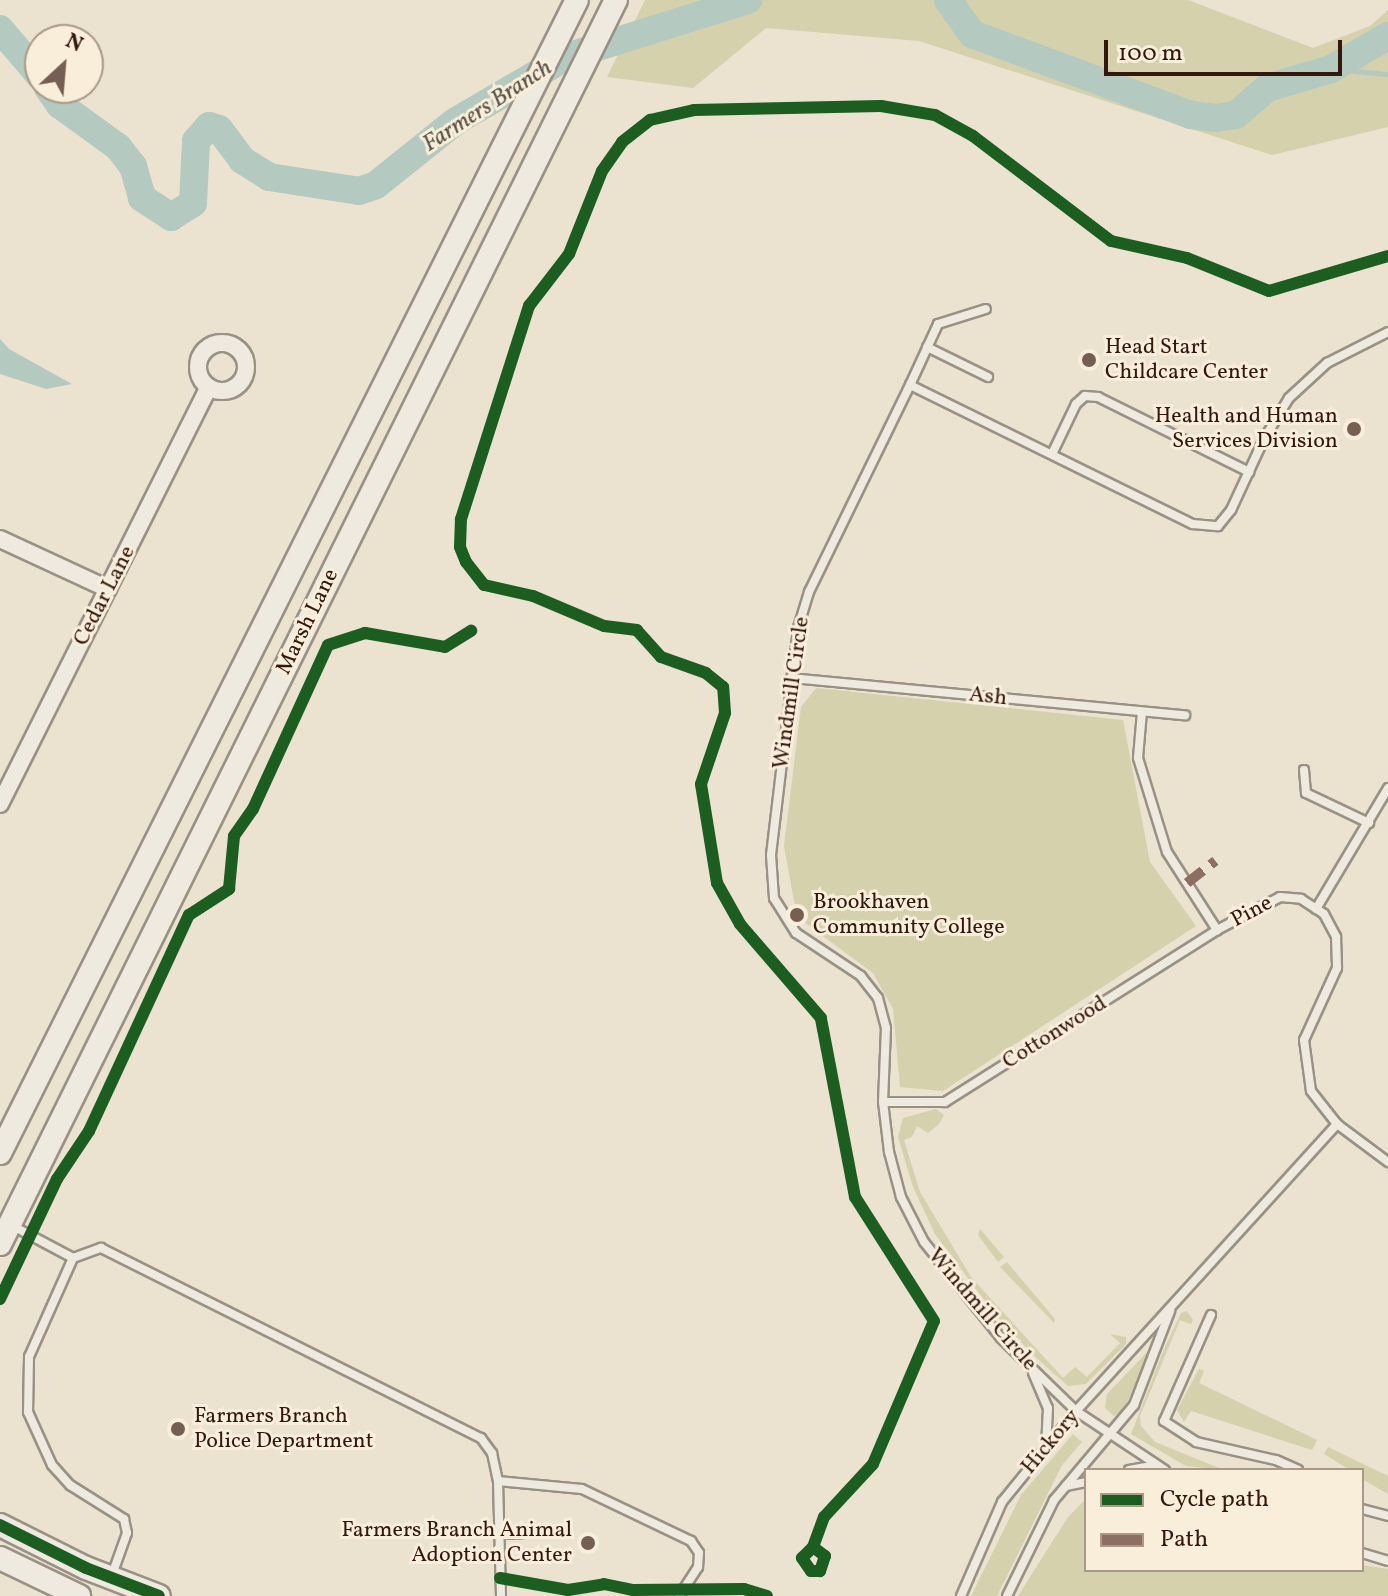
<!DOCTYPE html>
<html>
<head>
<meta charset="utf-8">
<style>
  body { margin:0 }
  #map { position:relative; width:1388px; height:1596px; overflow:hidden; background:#ebe2cf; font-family:Vollkorn,serif }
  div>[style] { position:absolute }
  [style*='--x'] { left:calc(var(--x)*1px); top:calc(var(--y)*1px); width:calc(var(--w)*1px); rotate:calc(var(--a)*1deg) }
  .green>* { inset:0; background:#d4d1ac }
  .water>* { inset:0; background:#b4c9c0 }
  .stream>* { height:5px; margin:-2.5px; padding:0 2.5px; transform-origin:2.5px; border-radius:2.5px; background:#b4c9c0 }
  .river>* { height:28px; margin:-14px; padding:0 14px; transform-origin:14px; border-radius:14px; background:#b4c9c0 }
  .roads { filter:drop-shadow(2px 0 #9a9185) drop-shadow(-2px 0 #9a9185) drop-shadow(0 2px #9a9185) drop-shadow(0 -2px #9a9185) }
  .service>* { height:8px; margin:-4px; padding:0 4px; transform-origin:4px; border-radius:4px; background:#eeeae0 }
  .minor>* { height:16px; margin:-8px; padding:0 8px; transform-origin:8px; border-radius:8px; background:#eeeae0 }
  .minor>.ring { margin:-8px; padding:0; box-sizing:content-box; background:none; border:16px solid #eeeae0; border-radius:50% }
  .secondary>* { height:22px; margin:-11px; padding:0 11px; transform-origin:11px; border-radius:11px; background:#eeeae0 }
  .quiet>* { height:10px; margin-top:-5px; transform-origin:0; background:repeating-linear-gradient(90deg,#8d6e63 0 20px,transparent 0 30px) }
  .cycleway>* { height:12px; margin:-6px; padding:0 6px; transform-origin:6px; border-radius:6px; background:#1b5e20 }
  .dots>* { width:22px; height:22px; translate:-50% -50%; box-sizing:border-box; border:4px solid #f9eed9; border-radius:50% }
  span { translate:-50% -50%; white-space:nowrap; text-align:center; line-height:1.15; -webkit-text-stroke:6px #f9eed9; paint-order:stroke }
  .poi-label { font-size:22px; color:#34180e }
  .left { translate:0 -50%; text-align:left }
  .right { translate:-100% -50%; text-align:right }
  .street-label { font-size:22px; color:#34180e }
  .water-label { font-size:24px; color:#59524a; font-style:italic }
  .legend { position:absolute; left:1084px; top:1468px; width:280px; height:104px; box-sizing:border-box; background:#f9eed9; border:2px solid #aa9888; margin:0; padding:10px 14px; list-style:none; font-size:24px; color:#34180e }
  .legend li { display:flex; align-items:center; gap:16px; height:40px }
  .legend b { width:40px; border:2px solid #aa9888 }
  .north { position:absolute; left:24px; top:24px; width:80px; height:80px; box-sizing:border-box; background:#f9eed9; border:2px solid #aa9888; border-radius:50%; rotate:26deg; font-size:22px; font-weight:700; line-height:32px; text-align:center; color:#34180e }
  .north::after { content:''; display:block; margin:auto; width:28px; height:36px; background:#745f52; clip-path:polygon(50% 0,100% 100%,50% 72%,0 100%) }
  .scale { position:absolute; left:1104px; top:40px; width:238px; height:36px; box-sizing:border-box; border:4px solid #34180e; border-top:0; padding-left:10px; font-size:24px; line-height:28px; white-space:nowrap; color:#34180e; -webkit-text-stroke:6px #f9eed9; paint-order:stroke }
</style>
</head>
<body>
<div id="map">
  <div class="green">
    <div style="clip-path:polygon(645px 0,1188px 0,1313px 48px,1370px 26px,1388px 10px,1388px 127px,1272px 155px,919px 41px,766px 28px,693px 88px,607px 77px)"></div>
    <div style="clip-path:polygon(816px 688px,1123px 720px,1150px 862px,1196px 926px,943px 1091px,900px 1087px,893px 1009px,873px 973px,797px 917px,784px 846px,801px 707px)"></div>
    <div style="clip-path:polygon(936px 1109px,944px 1115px,939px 1124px,928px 1133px,917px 1126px,912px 1137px,904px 1140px,920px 1192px,971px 1277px,1063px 1378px,1075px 1367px,1087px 1377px,1120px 1343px,1110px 1334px,1126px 1337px,1126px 1344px,1086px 1384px,1068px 1386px,1032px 1354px,993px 1312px,935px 1234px,913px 1187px,898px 1137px,903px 1118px)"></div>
    <div style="clip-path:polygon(980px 1229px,1004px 1257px,998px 1262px,978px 1235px)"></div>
    <div style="clip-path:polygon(1007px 1262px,1055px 1319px,1054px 1323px,1000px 1267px)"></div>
    <div style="clip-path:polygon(1187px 1311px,1193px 1320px,1191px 1324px,1180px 1320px,1140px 1416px,1141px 1426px,1155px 1442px,1224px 1470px,1186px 1466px,1131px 1434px,1164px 1349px,1181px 1313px)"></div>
    <div style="clip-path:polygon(1153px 1346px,1123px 1411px,1114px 1416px,1105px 1408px,1107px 1394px)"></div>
    <div style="clip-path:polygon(1199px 1369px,1204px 1371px,1199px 1383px,1317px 1440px,1312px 1450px,1191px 1411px,1184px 1422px,1177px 1410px)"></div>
    <div style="clip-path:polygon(1073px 1434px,1082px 1442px,1062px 1465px,997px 1596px,971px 1596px,1021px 1495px)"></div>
    <div style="clip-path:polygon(1328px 1447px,1388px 1476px,1388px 1494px,1362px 1479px,1362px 1470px,1350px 1470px,1324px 1454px)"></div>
    <div style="clip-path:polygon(1086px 1499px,1086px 1570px,1362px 1570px,1362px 1565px,1388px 1569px,1388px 1596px,1018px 1596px,1068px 1517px)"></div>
  </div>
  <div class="water">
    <div style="clip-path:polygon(0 339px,9px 349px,72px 384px,46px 389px,0 374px)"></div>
  </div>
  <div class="stream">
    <div style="--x:1331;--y:69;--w:57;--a:5"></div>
  </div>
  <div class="river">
    <div style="--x:948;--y:0;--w:42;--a:54.8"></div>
    <div style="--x:972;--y:34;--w:233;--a:20.3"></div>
    <div style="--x:1191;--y:115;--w:25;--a:7"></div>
    <div style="--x:1216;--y:118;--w:20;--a:-9"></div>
    <div style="--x:1236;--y:115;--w:41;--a:-41.1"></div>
    <div style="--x:1267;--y:88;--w:67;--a:-16.5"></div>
    <div style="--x:1331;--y:69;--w:66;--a:-30.1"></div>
    <div style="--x:0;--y:29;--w:62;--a:49.6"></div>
    <div style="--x:48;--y:88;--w:21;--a:55"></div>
    <div style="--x:60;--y:105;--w:72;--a:35.9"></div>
    <div style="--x:118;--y:147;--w:24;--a:52"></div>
    <div style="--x:133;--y:166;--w:33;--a:74"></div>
    <div style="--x:142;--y:198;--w:35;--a:33"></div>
    <div style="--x:171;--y:217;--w:26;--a:-32"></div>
    <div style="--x:193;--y:203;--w:62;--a:-87.2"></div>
    <div style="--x:196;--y:141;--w:20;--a:-49"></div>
    <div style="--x:209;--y:126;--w:10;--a:17"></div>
    <div style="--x:219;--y:129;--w:39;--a:53"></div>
    <div style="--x:242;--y:160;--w:32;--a:32"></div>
    <div style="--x:269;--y:177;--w:91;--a:8.8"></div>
    <div style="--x:359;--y:191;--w:18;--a:-19"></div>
    <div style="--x:376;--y:185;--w:102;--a:-38.7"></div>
    <div style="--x:456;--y:121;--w:127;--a:-30.2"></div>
    <div style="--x:566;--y:57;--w:191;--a:-17.4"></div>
  </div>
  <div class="roads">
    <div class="service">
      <div style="--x:927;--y:347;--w:68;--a:26.2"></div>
      <div style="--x:910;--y:385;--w:67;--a:-65.3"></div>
      <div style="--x:938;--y:324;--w:50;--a:-17.4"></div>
      <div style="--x:1052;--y:454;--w:55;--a:-64.4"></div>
      <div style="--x:1076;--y:404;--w:12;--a:-42"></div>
      <div style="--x:1085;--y:396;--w:13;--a:4"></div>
      <div style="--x:1098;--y:397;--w:169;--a:26.4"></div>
      <div style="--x:791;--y:678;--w:396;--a:5.4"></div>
      <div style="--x:1142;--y:712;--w:46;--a:95"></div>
      <div style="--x:1138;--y:758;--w:98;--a:72.9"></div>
      <div style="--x:1167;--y:852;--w:93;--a:57.3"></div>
      <div style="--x:1217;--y:930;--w:71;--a:-27.6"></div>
      <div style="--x:1280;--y:897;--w:21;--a:5"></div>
      <div style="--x:1301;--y:899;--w:27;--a:33"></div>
      <div style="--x:1324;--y:914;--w:26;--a:62"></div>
      <div style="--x:1336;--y:937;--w:31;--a:88"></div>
      <div style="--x:1337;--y:968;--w:79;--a:114.6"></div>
      <div style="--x:1304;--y:1040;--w:51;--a:82.2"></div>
      <div style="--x:1311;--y:1091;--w:42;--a:51.8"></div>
      <div style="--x:1337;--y:1124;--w:64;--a:36.7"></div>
      <div style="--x:1304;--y:770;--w:23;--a:85"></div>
      <div style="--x:1306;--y:793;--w:70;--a:25.5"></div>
      <div style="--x:1316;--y:909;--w:141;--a:-59.2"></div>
      <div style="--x:883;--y:1102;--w:62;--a:0"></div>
      <div style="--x:945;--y:1102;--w:322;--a:-32.3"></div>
      <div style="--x:11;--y:1225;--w:70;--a:28"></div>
      <div style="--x:73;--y:1258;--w:108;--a:114"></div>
      <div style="--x:29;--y:1357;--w:55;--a:91"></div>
      <div style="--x:28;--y:1412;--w:58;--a:65.6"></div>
      <div style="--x:52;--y:1465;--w:27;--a:48"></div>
      <div style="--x:70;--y:1485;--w:64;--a:32.2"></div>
      <div style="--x:124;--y:1519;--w:14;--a:78"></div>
      <div style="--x:127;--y:1533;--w:45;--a:109.7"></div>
      <div style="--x:73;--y:1258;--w:30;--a:-20"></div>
      <div style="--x:101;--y:1248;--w:425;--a:26.6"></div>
      <div style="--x:481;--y:1438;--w:19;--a:54"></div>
      <div style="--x:492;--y:1453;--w:29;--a:78"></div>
      <div style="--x:498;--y:1481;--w:115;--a:88.5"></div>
      <div style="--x:1211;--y:1315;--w:116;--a:113.9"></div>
      <div style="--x:1164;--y:1421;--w:38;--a:33"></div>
      <div style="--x:1196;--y:1442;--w:82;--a:12.7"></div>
      <div style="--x:1276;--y:1460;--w:24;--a:24"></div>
      <div style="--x:1033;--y:1373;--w:38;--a:67"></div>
      <div style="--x:1048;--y:1408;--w:40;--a:92.9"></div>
      <div style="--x:1129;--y:1470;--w:27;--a:-10"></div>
      <div style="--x:1165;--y:1470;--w:107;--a:-146.5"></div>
      <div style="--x:1076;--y:1411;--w:105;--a:-135.8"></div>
      <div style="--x:1001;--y:1338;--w:123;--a:-128.7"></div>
      <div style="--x:924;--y:1242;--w:51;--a:-117.1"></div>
      <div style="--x:901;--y:1197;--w:47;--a:-104.9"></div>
      <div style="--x:889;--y:1152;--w:50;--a:-96.8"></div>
      <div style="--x:883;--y:1102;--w:74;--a:-87.7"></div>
      <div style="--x:886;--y:1028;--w:31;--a:-105"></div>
      <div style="--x:878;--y:998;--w:28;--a:-128"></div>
      <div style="--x:861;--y:976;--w:78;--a:-146.5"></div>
      <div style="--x:796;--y:933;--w:41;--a:-122.2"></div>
      <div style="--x:774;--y:898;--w:43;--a:-94"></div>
      <div style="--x:771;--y:855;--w:229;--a:-83.2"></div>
      <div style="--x:798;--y:628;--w:38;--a:-73"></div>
      <div style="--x:809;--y:592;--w:230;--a:-64"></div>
      <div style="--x:910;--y:385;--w:315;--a:26.2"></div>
      <div style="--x:1193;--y:524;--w:25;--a:5"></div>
      <div style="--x:1218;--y:526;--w:21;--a:-51"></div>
      <div style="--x:1231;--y:510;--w:78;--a:-65.1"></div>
      <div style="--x:1264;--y:439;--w:48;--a:-58.6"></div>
      <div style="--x:1289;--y:398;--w:52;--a:-42.6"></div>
      <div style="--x:1327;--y:363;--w:68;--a:-26.9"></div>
      <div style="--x:498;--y:1481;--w:84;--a:5.4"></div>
      <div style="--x:582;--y:1489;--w:121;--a:25.5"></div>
      <div style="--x:691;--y:1541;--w:14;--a:56"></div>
      <div style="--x:699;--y:1553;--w:14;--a:94"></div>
      <div style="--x:698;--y:1567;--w:35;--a:123"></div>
      <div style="--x:1066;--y:1486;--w:20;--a:-11"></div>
      <div style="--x:1362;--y:1509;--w:27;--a:15"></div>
      <div style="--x:499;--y:1534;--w:24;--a:-2"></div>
      <div style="--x:1362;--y:1553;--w:27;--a:17"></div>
      <div style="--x:961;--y:1596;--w:103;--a:-66.4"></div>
      <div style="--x:1002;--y:1502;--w:117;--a:-50.9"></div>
      <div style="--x:1076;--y:1411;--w:388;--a:-47.7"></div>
      <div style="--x:1007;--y:1596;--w:107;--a:-63.9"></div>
      <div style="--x:1054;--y:1500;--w:124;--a:-49.9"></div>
      <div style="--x:1134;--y:1405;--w:101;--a:-69"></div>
    </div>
    <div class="minor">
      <div class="ring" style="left:198px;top:343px;width:32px;height:32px"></div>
      <div style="--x:0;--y:539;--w:119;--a:24.8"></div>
      <div style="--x:0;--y:804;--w:466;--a:-63.4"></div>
    </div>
    <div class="secondary">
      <div style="--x:0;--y:1153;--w:1289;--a:-63.42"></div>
      <div style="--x:0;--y:1244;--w:1388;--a:-63.66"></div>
      <div style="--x:0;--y:1525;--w:96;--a:26.6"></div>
      <div style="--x:86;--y:1568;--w:78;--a:21"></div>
      <div style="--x:0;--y:1558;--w:88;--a:25.7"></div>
    </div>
  </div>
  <div class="quiet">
    <div style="--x:1187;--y:883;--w:36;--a:-38"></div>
  </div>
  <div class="cycleway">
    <div style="--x:0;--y:1299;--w:133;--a:-64.6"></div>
    <div style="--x:57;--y:1179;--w:58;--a:-56.3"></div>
    <div style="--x:89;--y:1131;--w:238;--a:-65.2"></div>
    <div style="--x:189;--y:915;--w:48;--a:-33"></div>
    <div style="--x:229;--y:889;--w:53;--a:-84.6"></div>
    <div style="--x:234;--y:836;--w:33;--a:-55"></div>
    <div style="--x:253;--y:809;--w:180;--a:-65.4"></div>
    <div style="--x:328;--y:645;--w:39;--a:-18"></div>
    <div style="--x:365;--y:633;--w:81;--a:9.9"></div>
    <div style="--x:445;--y:647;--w:31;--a:-32"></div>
    <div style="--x:0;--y:1525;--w:96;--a:26.6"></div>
    <div style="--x:86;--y:1568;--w:78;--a:21"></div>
    <div style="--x:813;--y:1547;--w:15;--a:37"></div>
    <div style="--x:825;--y:1556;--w:16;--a:108"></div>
    <div style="--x:820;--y:1571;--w:9;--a:180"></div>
    <div style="--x:811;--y:1571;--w:16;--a:-125"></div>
    <div style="--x:802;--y:1558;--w:16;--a:-45"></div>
    <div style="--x:813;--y:1547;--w:32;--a:-70"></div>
    <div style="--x:824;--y:1517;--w:72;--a:-47.2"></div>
    <div style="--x:873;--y:1464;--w:155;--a:-66.9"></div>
    <div style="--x:934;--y:1321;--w:147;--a:-122.5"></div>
    <div style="--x:855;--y:1197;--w:182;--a:-100.8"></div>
    <div style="--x:821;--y:1018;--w:124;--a:-130.8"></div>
    <div style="--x:740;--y:924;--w:47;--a:-119.3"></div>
    <div style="--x:717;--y:883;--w:100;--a:-99.2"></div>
    <div style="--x:701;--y:784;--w:75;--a:-71.3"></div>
    <div style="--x:725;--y:713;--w:26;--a:-94"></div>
    <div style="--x:723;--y:687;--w:22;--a:-141"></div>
    <div style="--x:706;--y:673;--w:48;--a:-160.4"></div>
    <div style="--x:661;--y:657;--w:36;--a:-132"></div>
    <div style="--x:637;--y:630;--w:33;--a:-173"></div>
    <div style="--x:604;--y:626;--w:77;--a:-157.1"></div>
    <div style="--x:533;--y:596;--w:50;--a:-167.3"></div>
    <div style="--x:484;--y:585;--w:29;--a:-128"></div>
    <div style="--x:466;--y:562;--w:16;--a:-112"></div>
    <div style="--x:460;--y:547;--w:28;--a:-88"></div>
    <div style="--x:461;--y:519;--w:224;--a:-72.3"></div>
    <div style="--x:529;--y:306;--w:66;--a:-52.4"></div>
    <div style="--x:569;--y:254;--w:89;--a:-68.3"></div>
    <div style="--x:602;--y:171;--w:35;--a:-55"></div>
    <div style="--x:622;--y:142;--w:36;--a:-38"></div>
    <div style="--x:650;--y:120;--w:45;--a:-12.8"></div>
    <div style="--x:694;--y:110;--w:187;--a:-1.2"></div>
    <div style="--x:881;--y:106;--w:55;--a:9.5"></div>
    <div style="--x:935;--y:115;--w:43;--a:28.9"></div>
    <div style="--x:973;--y:136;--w:173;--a:37.3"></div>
    <div style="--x:1111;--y:241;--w:78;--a:12.6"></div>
    <div style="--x:1187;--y:258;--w:88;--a:21.9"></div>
    <div style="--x:1269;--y:291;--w:124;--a:-16.4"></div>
    <div style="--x:500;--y:1578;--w:69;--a:10"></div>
    <div style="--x:568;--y:1590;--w:36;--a:-9"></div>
    <div style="--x:604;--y:1584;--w:30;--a:12"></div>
    <div style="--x:633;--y:1590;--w:111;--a:-0.5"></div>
    <div style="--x:744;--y:1589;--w:24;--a:17"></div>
  </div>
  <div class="dots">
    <div style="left:1089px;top:360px;background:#745f52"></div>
    <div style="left:1354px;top:429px;background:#745f52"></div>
    <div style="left:797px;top:915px;background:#745f52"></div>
    <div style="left:178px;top:1429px;background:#745f52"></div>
    <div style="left:588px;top:1543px;background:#745f52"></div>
  </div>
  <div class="poi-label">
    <span class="left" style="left:1105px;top:360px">Head Start<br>Childcare Center</span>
    <span class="right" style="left:1338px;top:429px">Health and Human<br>Services Division</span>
    <span class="left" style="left:813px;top:915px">Brookhaven<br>Community College</span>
    <span class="left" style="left:194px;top:1429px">Farmers Branch<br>Police Department</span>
    <span class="right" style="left:572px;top:1543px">Farmers Branch Animal<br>Adoption Center</span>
  </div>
  <div class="street-label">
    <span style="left:105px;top:596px;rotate:-63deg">Cedar Lane</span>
    <span style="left:308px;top:622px;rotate:-64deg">Marsh Lane</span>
    <span style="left:792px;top:693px;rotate:-82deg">Windmill Circle</span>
    <span style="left:988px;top:697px;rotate:6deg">Ash</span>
    <span style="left:1252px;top:912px;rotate:-28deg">Pine</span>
    <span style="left:1055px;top:1033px;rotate:-32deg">Cottonwood</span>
    <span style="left:982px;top:1310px;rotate:49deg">Windmill Circle</span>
    <span style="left:1051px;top:1442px;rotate:-50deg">Hickory</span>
  </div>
  <div class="water-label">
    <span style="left:488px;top:107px;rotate:-33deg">Farmers Branch</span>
  </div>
  <ul class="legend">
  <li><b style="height:10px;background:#1b5e20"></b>Cycle path</li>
  <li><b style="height:10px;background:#8d6e63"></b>Path</li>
  </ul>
  <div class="north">N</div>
  <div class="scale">100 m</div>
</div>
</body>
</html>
